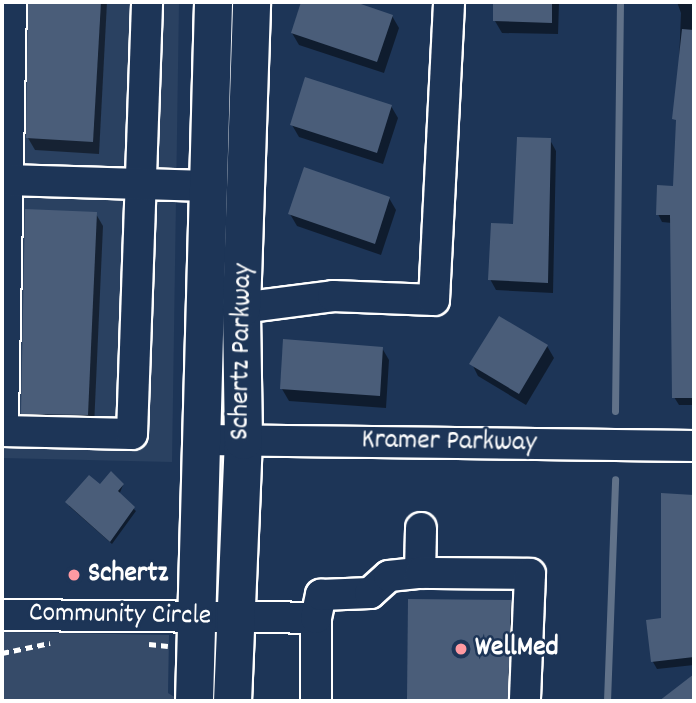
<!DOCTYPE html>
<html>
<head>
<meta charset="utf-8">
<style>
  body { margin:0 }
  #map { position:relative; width:696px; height:703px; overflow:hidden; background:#1d3557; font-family:Dekko,sans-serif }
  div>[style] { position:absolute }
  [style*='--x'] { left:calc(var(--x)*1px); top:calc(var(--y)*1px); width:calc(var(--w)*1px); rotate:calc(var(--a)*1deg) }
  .built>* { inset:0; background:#2a4161 }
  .green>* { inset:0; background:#364b69 }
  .shadow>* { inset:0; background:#0007 }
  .stream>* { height:7px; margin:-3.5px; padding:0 3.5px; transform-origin:3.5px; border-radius:3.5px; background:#617289 }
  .building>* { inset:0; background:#4a5d79 }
  .path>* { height:4.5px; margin-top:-2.25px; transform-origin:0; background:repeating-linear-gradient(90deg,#fff 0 7px,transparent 0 12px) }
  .roads { filter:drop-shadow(2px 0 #fff) drop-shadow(-2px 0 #fff) drop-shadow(0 2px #fff) drop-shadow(0 -2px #fff) }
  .minor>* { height:30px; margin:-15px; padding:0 15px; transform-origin:15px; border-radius:15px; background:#1d3557 }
  .major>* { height:37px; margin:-18.5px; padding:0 18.5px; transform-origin:18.5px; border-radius:18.5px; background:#1d3557 }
  .dots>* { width:19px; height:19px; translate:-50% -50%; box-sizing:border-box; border:4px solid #1d3557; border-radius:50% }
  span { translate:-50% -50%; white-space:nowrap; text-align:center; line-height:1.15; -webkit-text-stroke:5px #1d3557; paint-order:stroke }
  .street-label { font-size:28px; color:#fff }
  .poi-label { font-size:28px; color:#fff; font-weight:700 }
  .left { translate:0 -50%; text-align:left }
  .frame { position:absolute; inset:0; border:4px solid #fff; pointer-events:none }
</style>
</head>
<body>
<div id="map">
  <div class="built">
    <div style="clip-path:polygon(2px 2px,179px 2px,172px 462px,2px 458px)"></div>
  </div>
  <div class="green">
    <div style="clip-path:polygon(2px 632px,169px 635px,168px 693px,181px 701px,2px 701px)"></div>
  </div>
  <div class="shadow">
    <div style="clip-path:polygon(28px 2px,107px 2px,99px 154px,35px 150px,28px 138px)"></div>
    <div style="clip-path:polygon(303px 2px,349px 2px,392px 16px,399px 28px,384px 73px,299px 45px,292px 33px)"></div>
    <div style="clip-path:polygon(495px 2px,559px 2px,558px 34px,502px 33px,495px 21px)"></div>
    <div style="clip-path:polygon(677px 2px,694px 2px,694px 405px,679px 405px,674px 397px,672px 223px,662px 222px,658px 214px,674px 188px,681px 13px)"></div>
    <div style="clip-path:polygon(391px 106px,398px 118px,383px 164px,299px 137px,292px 125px)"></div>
    <div style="clip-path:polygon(550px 140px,556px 151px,553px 293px,496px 290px,490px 279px)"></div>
    <div style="clip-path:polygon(389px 198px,396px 210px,381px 255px,297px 226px,290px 214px)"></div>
    <div style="clip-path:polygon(96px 214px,103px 226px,94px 427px,30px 426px,23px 413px)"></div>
    <div style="clip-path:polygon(547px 346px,554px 358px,526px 405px,478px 376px,472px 364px)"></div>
    <div style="clip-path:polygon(382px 348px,389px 360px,386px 408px,289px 401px,282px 389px)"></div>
    <div style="clip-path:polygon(123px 485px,119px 495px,136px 511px,112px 544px,69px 506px)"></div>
    <div style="clip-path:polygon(663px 495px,694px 497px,694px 665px,657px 669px,653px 662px,663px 620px)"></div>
    <div style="clip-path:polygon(510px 601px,519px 617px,516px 701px,410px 701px)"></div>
  </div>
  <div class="stream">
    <div style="--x:615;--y:411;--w:409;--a:-89.3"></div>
    <div style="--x:607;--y:701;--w:222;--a:-87.9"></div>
  </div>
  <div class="building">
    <div style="clip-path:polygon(28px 2px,101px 2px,93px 142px,26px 138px)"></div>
    <div style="clip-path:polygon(301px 2px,355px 2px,393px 15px,377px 62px,291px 33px)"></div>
    <div style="clip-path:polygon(493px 2px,552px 2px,552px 23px,493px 21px)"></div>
    <div style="clip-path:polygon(682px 29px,694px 30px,694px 398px,672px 398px,670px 215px,656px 215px,657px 185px,673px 186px,676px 120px,672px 119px)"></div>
    <div style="clip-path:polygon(305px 77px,392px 105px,377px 153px,290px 125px)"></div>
    <div style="clip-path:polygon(517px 137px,551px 138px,548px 283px,488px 280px,491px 223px,513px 224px)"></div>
    <div style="clip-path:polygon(304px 167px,390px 197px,375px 244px,288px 214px)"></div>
    <div style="clip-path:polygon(25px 209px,97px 212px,88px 415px,21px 414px)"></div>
    <div style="clip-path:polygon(499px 316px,548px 345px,519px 394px,469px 364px)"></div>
    <div style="clip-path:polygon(283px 339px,383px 347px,380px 396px,280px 389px)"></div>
    <div style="clip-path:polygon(111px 471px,124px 484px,118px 491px,135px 507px,110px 542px,65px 502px,89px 475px,100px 484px)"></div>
    <div style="clip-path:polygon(661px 493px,694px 495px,694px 657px,651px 662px,646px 620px,661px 618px)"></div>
    <div style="clip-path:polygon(408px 599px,511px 600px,508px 700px,407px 699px)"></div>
    <div style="clip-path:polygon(694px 674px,694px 701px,659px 701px)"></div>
  </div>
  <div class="path">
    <div style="--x:149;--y:644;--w:19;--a:6"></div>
    <div style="--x:2;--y:653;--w:49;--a:-11.8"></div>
  </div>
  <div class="roads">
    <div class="minor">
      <div style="--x:11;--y:2;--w:429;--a:91.1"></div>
      <div style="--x:3;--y:431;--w:129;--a:1.3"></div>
      <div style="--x:132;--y:434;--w:432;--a:-88"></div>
      <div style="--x:8;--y:180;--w:202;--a:1.7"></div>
      <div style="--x:241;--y:308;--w:93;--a:-7.4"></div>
      <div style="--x:333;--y:296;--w:101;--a:2.3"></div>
      <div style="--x:434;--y:300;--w:298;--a:-87.1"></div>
      <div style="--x:203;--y:440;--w:491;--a:0.7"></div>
      <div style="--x:420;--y:573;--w:45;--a:-88.7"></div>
      <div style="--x:2;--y:615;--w:314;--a:0.5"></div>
      <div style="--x:316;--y:701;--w:83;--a:-90"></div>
      <div style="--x:316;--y:618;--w:24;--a:-78"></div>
      <div style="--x:321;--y:595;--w:49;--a:-2.3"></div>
      <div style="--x:370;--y:593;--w:25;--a:-42"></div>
      <div style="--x:389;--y:576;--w:31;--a:-6"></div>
      <div style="--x:420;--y:573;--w:110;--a:0.5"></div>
      <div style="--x:530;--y:574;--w:127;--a:92.3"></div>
    </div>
    <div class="major">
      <div style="--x:194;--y:701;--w:699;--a:-88.44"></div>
      <div style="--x:232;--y:701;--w:261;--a:-87.6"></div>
      <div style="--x:243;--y:440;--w:132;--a:-90.9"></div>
      <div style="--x:241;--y:308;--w:306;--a:-88.1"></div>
    </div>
  </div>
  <div class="dots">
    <div style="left:74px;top:575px;background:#ff9aa2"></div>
    <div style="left:461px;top:649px;background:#ff9aa2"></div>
  </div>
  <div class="street-label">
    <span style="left:243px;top:352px;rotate:-89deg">Schertz Parkway</span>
    <span style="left:449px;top:443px;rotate:1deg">Kramer Parkway</span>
    <span style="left:120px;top:616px;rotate:1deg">Community Circle</span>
  </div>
  <div class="poi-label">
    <span class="left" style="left:88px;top:575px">Schertz</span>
    <span class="left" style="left:475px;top:649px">WellMed</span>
  </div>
  <div class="frame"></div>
</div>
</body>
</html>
